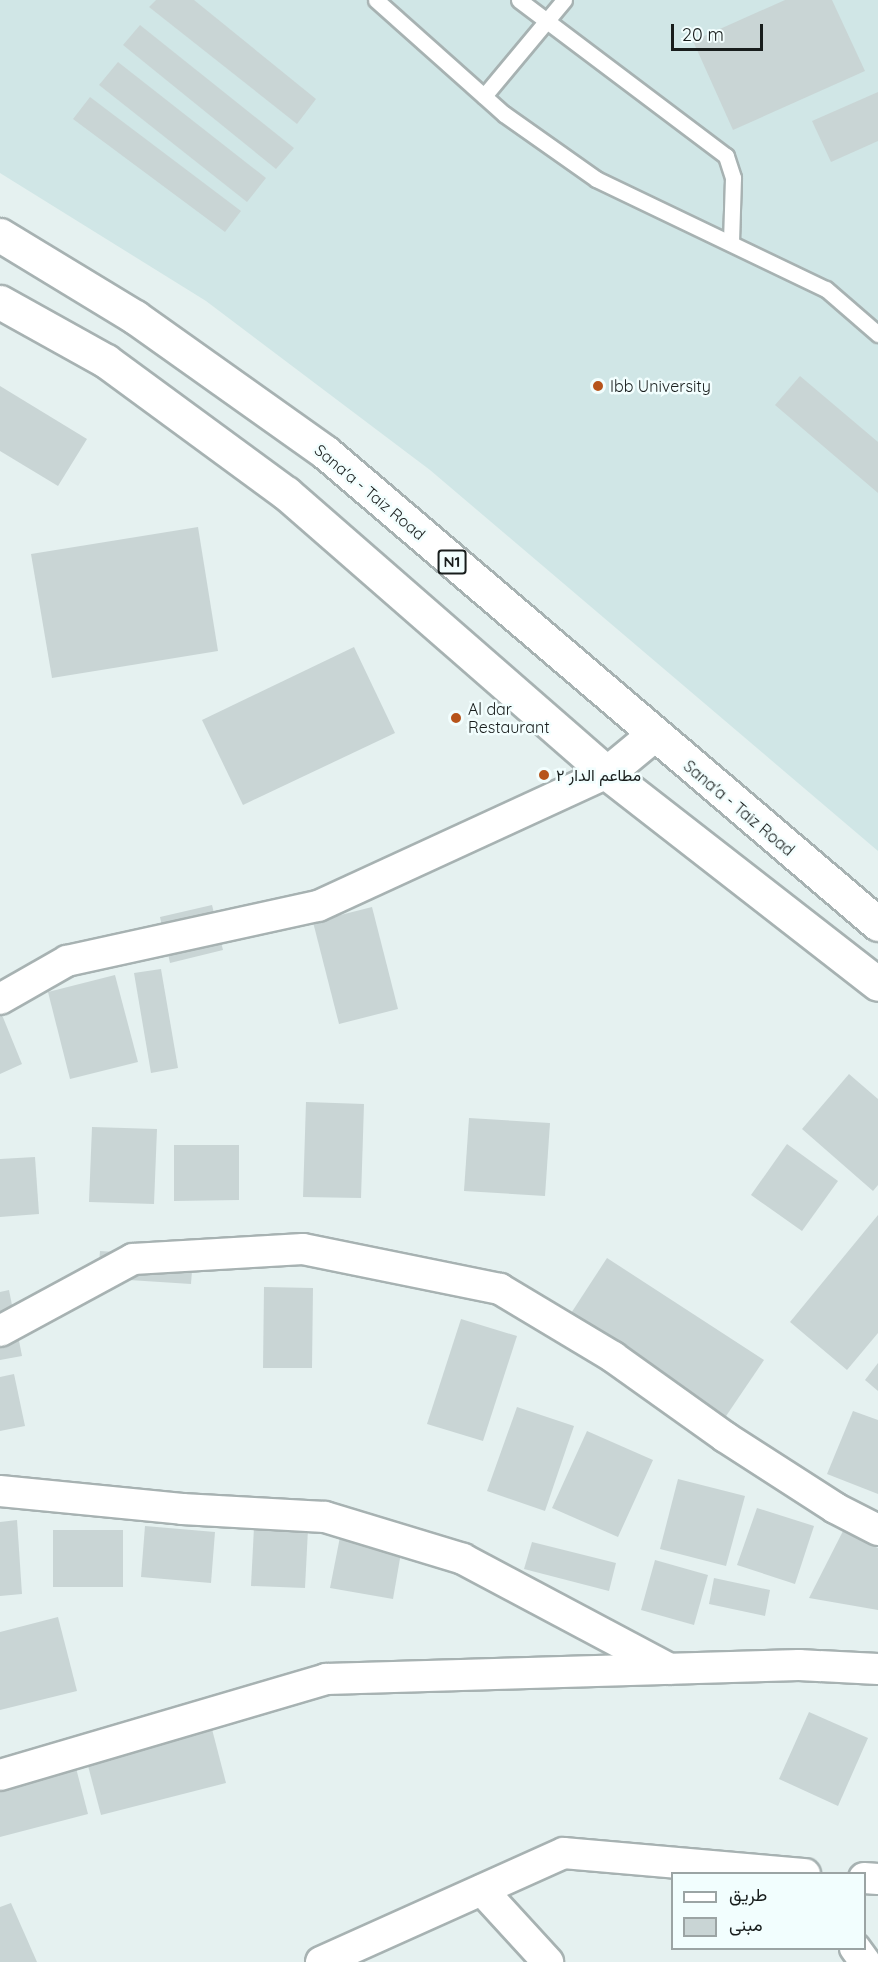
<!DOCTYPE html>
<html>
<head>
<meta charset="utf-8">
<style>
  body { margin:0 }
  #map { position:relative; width:878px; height:1962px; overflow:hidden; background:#e5f1f0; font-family:Quicksand,Vazirmatn,sans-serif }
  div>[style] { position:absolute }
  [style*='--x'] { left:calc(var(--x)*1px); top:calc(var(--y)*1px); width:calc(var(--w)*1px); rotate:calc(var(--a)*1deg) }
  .built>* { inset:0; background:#d0e6e6 }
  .building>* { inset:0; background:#c9d5d5 }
  .roads { filter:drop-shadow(2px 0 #a7b2b2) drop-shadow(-2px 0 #a7b2b2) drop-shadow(0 2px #a7b2b2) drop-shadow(0 -2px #a7b2b2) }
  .lane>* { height:15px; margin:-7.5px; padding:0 7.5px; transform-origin:7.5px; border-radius:7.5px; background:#fff }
  .street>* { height:30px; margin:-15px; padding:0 15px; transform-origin:15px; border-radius:15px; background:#fff }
  .highway>* { height:33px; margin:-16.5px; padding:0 16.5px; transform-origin:16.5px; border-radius:16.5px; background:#fff }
  .dots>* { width:16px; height:16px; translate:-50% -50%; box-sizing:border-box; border:3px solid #f2fefe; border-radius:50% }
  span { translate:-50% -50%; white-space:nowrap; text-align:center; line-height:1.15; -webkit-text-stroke:5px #f2fefe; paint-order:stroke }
  .shield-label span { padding:2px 4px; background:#f2fefe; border:2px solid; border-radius:4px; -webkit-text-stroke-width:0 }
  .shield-label { font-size:15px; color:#181d1c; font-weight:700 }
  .poi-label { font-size:16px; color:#181d1c }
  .left { translate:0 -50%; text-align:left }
  .street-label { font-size:16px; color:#181d1c }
  .legend { position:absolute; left:671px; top:1872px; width:195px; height:78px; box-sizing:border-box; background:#f2fefe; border:2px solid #9ba4a4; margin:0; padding:8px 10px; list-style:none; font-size:18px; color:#181d1c }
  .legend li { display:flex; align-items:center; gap:12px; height:30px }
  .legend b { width:30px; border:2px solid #9ba4a4 }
  .scale { position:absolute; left:671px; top:24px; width:92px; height:27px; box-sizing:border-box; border:3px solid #181d1c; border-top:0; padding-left:8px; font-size:18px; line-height:21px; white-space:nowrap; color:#181d1c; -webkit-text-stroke:4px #f2fefe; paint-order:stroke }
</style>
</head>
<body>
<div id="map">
  <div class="built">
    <div style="clip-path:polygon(0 0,878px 0,878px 851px,430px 470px,206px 301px,0 173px)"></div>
  </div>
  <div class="building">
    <div style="clip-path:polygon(156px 0,194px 0,316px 99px,297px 124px,149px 7px)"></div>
    <div style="clip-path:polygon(785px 0,832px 0,865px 71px,733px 130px,693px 41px)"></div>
    <div style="clip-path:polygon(140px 25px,294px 148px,276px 169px,123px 45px)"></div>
    <div style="clip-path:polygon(118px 62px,266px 178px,247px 202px,99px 85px)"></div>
    <div style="clip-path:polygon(878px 92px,878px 141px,831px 162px,812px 121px)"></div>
    <div style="clip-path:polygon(90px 97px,241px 211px,225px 232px,73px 119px)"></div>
    <div style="clip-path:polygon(800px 376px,878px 442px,878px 493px,775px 405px)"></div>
    <div style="clip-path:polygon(0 386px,87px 439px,58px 486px,0 451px)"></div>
    <div style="clip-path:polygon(198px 527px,218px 651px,52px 678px,31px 554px)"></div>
    <div style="clip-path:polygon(354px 647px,395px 733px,243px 805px,202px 720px)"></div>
    <div style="clip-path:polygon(212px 905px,223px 950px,170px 963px,160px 917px)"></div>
    <div style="clip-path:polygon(372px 907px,398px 1009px,339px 1024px,313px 922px)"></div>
    <div style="clip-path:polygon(161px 969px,178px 1068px,151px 1073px,134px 973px)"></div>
    <div style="clip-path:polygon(115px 975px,138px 1062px,70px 1079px,48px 992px)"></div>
    <div style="clip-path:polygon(0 1010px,22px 1064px,0 1074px)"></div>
    <div style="clip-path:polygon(849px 1074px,878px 1099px,878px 1185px,873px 1191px,802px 1129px)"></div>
    <div style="clip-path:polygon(306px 1102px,364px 1104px,361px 1198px,303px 1197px)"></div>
    <div style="clip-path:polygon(469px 1118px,550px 1123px,545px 1196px,464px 1191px)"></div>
    <div style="clip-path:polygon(92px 1127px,157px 1129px,154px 1204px,89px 1202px)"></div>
    <div style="clip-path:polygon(787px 1144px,838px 1181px,802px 1231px,751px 1195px)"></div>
    <div style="clip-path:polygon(174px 1145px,239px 1145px,239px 1200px,174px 1201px)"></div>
    <div style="clip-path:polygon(35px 1157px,39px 1214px,0 1217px,0 1159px)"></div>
    <div style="clip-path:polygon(878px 1215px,878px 1333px,847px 1370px,790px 1322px)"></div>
    <div style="clip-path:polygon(100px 1251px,193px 1257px,191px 1284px,98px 1278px)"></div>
    <div style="clip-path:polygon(607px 1258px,764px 1360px,720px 1425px,564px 1324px)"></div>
    <div style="clip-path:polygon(264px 1287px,313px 1288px,312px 1368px,263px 1368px)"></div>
    <div style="clip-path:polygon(9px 1290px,22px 1356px,0 1360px,0 1292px)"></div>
    <div style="clip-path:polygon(461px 1319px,517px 1336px,483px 1441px,427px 1424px)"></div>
    <div style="clip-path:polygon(878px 1363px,878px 1391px,865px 1380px)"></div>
    <div style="clip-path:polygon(14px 1374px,25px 1426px,0 1431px,0 1377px)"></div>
    <div style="clip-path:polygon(517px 1407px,574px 1426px,545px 1511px,487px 1491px)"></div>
    <div style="clip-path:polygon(853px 1411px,878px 1420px,878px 1494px,827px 1474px)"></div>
    <div style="clip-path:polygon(587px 1431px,653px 1460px,618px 1537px,552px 1508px)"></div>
    <div style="clip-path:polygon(678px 1479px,745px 1496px,726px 1566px,660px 1549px)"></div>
    <div style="clip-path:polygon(757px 1508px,814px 1526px,795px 1584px,737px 1565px)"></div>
    <div style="clip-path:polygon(17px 1520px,22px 1594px,0 1596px,0 1522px)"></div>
    <div style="clip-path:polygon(145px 1526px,215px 1532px,211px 1583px,141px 1577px)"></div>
    <div style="clip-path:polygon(254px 1527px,308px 1529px,305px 1588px,251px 1586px)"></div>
    <div style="clip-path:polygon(53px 1530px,123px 1530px,123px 1587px,53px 1587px)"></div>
    <div style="clip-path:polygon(843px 1531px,878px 1548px,878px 1610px,809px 1598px)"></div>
    <div style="clip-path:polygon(340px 1537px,402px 1547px,393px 1599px,330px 1588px)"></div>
    <div style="clip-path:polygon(532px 1542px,616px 1563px,609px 1591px,524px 1569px)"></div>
    <div style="clip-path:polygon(655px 1560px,708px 1575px,694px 1625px,641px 1610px)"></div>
    <div style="clip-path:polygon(714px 1578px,770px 1590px,765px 1616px,709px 1604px)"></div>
    <div style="clip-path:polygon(58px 1617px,77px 1691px,0 1710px,0 1632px)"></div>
    <div style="clip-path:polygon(207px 1710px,226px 1783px,101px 1815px,82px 1743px)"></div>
    <div style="clip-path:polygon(809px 1712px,868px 1738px,838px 1806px,779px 1779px)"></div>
    <div style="clip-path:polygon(70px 1745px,88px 1814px,0 1837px,0 1763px)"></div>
    <div style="clip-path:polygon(11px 1903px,37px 1962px,0 1962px,0 1907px)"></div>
  </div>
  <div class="roads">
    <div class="lane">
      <div style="--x:376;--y:0;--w:171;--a:41.7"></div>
      <div style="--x:504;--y:114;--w:113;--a:35.2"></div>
      <div style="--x:596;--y:179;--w:255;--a:25.6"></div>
      <div style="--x:826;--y:289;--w:69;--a:40.9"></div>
      <div style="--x:519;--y:0;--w:259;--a:37"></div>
      <div style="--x:726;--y:156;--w:23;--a:72"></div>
      <div style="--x:733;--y:178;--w:65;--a:91.8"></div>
      <div style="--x:484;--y:96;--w:125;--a:-50.2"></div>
    </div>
    <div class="street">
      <div style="--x:0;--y:999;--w:77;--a:-29.6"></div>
      <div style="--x:67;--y:961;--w:257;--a:-12.4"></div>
      <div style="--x:318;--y:906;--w:318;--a:-24.7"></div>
      <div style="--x:0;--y:1331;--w:151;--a:-28.4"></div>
      <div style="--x:133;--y:1259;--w:170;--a:-3.4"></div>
      <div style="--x:303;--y:1249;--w:201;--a:11.5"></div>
      <div style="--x:500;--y:1289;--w:132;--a:31"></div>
      <div style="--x:613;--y:1357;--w:138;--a:35.5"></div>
      <div style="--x:725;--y:1437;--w:131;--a:32.8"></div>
      <div style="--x:835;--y:1508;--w:48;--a:27.1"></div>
      <div style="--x:0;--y:1491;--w:183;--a:5.6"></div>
      <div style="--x:182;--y:1509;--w:143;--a:3.2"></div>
      <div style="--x:325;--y:1517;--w:144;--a:16.9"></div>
      <div style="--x:463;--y:1559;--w:234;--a:28"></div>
      <div style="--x:0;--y:1775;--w:340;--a:-16.4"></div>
      <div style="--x:326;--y:1679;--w:473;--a:-1.7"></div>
      <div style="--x:799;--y:1665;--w:79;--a:2.9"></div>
      <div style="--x:864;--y:1878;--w:14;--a:4"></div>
      <div style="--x:482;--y:1890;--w:98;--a:47.5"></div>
      <div style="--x:855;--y:1948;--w:17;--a:54"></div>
      <div style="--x:321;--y:1962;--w:266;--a:-24.2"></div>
      <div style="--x:564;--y:1853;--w:242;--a:5"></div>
    </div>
    <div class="highway">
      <div style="--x:0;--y:235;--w:158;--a:31.3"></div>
      <div style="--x:135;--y:317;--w:233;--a:35.4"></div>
      <div style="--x:325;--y:452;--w:727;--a:40.48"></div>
      <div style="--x:0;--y:302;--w:121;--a:29.1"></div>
      <div style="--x:106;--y:361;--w:223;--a:36.3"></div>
      <div style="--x:286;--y:493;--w:426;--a:41.1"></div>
      <div style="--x:607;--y:773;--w:343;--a:37.9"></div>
      <div style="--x:607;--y:773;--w:60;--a:-39.6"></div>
    </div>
  </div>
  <div class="dots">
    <div style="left:598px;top:386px;background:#b7541b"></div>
    <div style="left:456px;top:718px;background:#b7541b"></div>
    <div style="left:544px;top:775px;background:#b7541b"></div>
  </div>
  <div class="shield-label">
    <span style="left:452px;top:562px">N1</span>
  </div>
  <div class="poi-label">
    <span class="left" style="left:610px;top:386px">Ibb University</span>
    <span class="left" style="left:468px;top:718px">Al dar<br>Restaurant</span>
    <span class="left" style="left:556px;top:775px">مطاعم الدار ٢</span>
  </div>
  <div class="street-label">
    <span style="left:370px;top:492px;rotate:40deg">Sana'a - Taiz Road</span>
    <span style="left:739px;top:808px;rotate:40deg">Sana'a - Taiz Road</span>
  </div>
  <ul class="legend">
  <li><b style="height:8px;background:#fff"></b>طريق</li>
  <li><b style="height:16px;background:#c9d5d5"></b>مبنى</li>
  </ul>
  <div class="scale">20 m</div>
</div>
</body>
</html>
